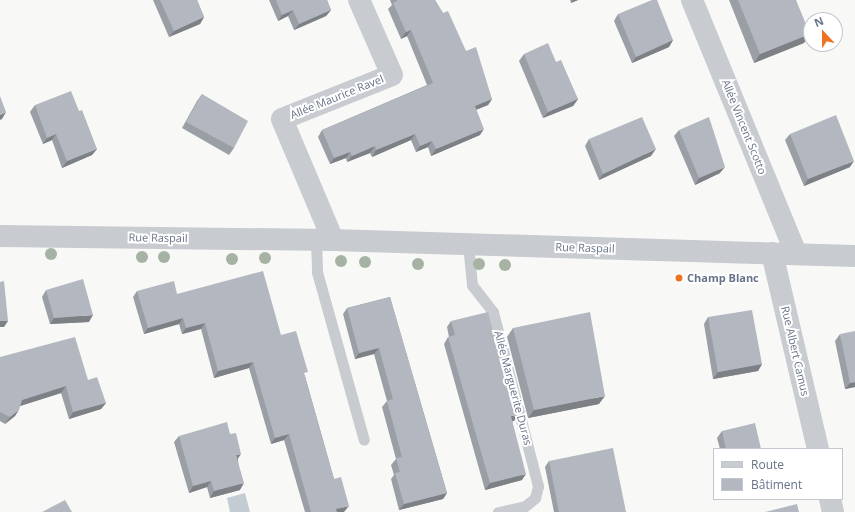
<!DOCTYPE html>
<html>
<head>
<meta charset="utf-8">
<style>
  body { margin:0 }
  #map { position:relative; width:855px; height:512px; overflow:hidden; background:#f8f9f6; font-family:"Open Sans",sans-serif }
  div>[style] { position:absolute }
  [style*='--x'] { left:calc(var(--x)*1px); top:calc(var(--y)*1px); width:calc(var(--w)*1px); rotate:calc(var(--a)*1deg) }
  .water>* { inset:0; background:#c3ccd2 }
  .service>* { height:11px; margin:-5.5px; padding:0 5.5px; transform-origin:5.5px; border-radius:5.5px; background:#c8cbcf }
  .minor>* { height:22px; margin:-11px; padding:0 11px; transform-origin:11px; border-radius:11px; background:#c8cbcf }
  .trees>* { width:12px; height:12px; margin:-6px; border-radius:50%; background:#a6b3a4 }
  .wall>* { inset:0; background:#9a9ea5 }
  .shaded-wall>* { inset:0; background:#7d8186 }
  .building>* { inset:0; background:#b3b8c0 }
  .dots>* { width:11px; height:11px; translate:-50% -50%; box-sizing:border-box; border:2px solid #fff; border-radius:50% }
  span { translate:-50% -50%; white-space:nowrap; text-align:center; line-height:1.15; -webkit-text-stroke:4px #fff; paint-order:stroke }
  .street-label { font-size:11px; color:#667388 }
  .poi-label { font-size:11px; color:#667388; font-weight:700 }
  .left { translate:0 -50%; text-align:left }
  .legend { position:absolute; left:713px; top:448px; width:130px; height:52px; box-sizing:border-box; background:#fff; border:1px solid #c2c7cf; margin:0; padding:5px 7px; list-style:none; font-size:12px; color:#667388 }
  .legend li { display:flex; align-items:center; gap:8px; height:20px }
  .legend b { width:20px; border:1px solid #c2c7cf }
  .north { position:absolute; left:803px; top:12px; width:40px; height:40px; box-sizing:border-box; background:#fff; border:1px solid #c2c7cf; border-radius:50%; rotate:338deg; font-size:11px; font-weight:700; line-height:16px; text-align:center; color:#667388 }
  .north::after { content:''; display:block; margin:auto; width:14px; height:18px; background:#ed7222; clip-path:polygon(50% 0,100% 100%,50% 72%,0 100%) }
</style>
</head>
<body>
<div id="map">
  <div class="water">
    <div style="clip-path:polygon(245px 493px,250px 512px,230px 512px,227px 498px)"></div>
  </div>
  <div class="service">
    <div style="--x:316;--y:240;--w:32;--a:88"></div>
    <div style="--x:317;--y:272;--w:174;--a:74.4"></div>
    <div style="--x:468;--y:244;--w:41;--a:84.4"></div>
    <div style="--x:472;--y:285;--w:34;--a:52"></div>
    <div style="--x:493;--y:312;--w:180;--a:75.5"></div>
    <div style="--x:538;--y:486;--w:12;--a:104"></div>
    <div style="--x:535;--y:498;--w:13;--a:141"></div>
    <div style="--x:525;--y:506;--w:28;--a:167"></div>
  </div>
  <div class="minor">
    <div style="--x:692;--y:0;--w:274;--a:67.7"></div>
    <div style="--x:0;--y:236;--w:333;--a:0.7"></div>
    <div style="--x:333;--y:240;--w:522;--a:1.76"></div>
    <div style="--x:333;--y:240;--w:131;--a:-112.9"></div>
    <div style="--x:282;--y:119;--w:118;--a:-21.8"></div>
    <div style="--x:392;--y:75;--w:82;--a:-113.7"></div>
    <div style="--x:772;--y:253;--w:201;--a:76.8"></div>
    <div style="--x:830;--y:499;--w:13;--a:77"></div>
  </div>
  <div class="trees">
    <div style="left:51px;top:254px"></div>
    <div style="left:142px;top:257px"></div>
    <div style="left:164px;top:257px"></div>
    <div style="left:265px;top:258px"></div>
    <div style="left:232px;top:259px"></div>
    <div style="left:341px;top:261px"></div>
    <div style="left:365px;top:262px"></div>
    <div style="left:418px;top:264px"></div>
    <div style="left:479px;top:264px"></div>
    <div style="left:505px;top:265px"></div>
  </div>
  <div class="wall">
    <div style="clip-path:polygon(153px 0,197px 0,204px 17px,200px 24px,169px 37px)"></div>
    <div style="clip-path:polygon(269px 0,327px 0,331px 10px,326px 16px,294px 30px,288px 16px,278px 21px)"></div>
    <div style="clip-path:polygon(390px 0,435px 0,466px 51px,492px 99px,488px 105px,476px 110px,480px 135px,431px 156px,428px 147px,416px 152px,411px 140px,372px 157px,370px 153px,347px 162px,346px 158px,330px 164px,318px 137px,322px 130px,427px 85px,407px 36px,401px 39px,388px 9px,392px 5px)"></div>
    <div style="clip-path:polygon(570px 0,578px 0,571px 3px)"></div>
    <div style="clip-path:polygon(729px 0,796px 0,804px 43px,754px 63px)"></div>
    <div style="clip-path:polygon(618px 14px,673px 40px,669px 47px,632px 63px,614px 21px)"></div>
    <div style="clip-path:polygon(524px 54px,556px 62px,578px 99px,573px 106px,543px 118px,519px 61px)"></div>
    <div style="clip-path:polygon(202px 94px,234px 148px,229px 155px,182px 128px,197px 101px)"></div>
    <div style="clip-path:polygon(35px 105px,97px 149px,92px 155px,62px 168px,52px 140px,43px 144px,30px 112px)"></div>
    <div style="clip-path:polygon(679px 130px,720px 173px,695px 185px,674px 136px)"></div>
    <div style="clip-path:polygon(790px 134px,850px 167px,804px 186px,785px 140px)"></div>
    <div style="clip-path:polygon(589px 139px,651px 156px,599px 180px,585px 146px)"></div>
    <div style="clip-path:polygon(46px 290px,89px 322px,50px 324px,42px 297px)"></div>
    <div style="clip-path:polygon(137px 291px,177px 294px,281px 335px,305px 376px,334px 479px,344px 512px,305px 512px,284px 440px,271px 444px,249px 368px,214px 378px,201px 329px,182px 334px,179px 324px,144px 334px,133px 297px)"></div>
    <div style="clip-path:polygon(390px 297px,447px 493px,443px 499px,399px 510px,391px 479px,394px 475px,391px 465px,396px 459px,382px 407px,387px 401px,374px 354px,355px 359px,343px 314px,347px 308px)"></div>
    <div style="clip-path:polygon(708px 317px,762px 364px,758px 371px,713px 379px,704px 324px)"></div>
    <div style="clip-path:polygon(451px 321px,514px 421px,512px 421px,522px 480px,485px 490px,444px 344px,448px 337px,449px 337px,447px 327px)"></div>
    <div style="clip-path:polygon(513px 328px,599px 404px,528px 418px,507px 337px)"></div>
    <div style="clip-path:polygon(840px 334px,855px 387px,845px 389px,835px 341px)"></div>
    <div style="clip-path:polygon(0 357px,88px 380px,106px 403px,101px 409px,69px 419px,61px 393px,20px 406px,15px 416px,5px 424px,0 421px)"></div>
    <div style="clip-path:polygon(722px 431px,761px 449px,720px 449px,717px 438px)"></div>
    <div style="clip-path:polygon(179px 436px,238px 459px,240px 490px,210px 498px,207px 487px,189px 493px,174px 442px)"></div>
    <div style="clip-path:polygon(549px 461px,626px 512px,554px 512px,545px 467px)"></div>
  </div>
  <div class="shaded-wall">
    <div style="clip-path:polygon(573px 0,578px 0,571px 3px)"></div>
    <div style="clip-path:polygon(293px 10px,288px 16px,278px 21px,282px 15px)"></div>
    <div style="clip-path:polygon(331px 10px,326px 16px,294px 30px,299px 24px)"></div>
    <div style="clip-path:polygon(204px 17px,200px 24px,169px 37px,174px 31px)"></div>
    <div style="clip-path:polygon(411px 30px,407px 36px,401px 39px,406px 32px)"></div>
    <div style="clip-path:polygon(810px 34px,804px 43px,754px 63px,760px 54px)"></div>
    <div style="clip-path:polygon(673px 40px,669px 47px,632px 63px,636px 57px)"></div>
    <div style="clip-path:polygon(492px 99px,488px 105px,470px 112px,475px 106px)"></div>
    <div style="clip-path:polygon(578px 99px,573px 106px,543px 118px,548px 112px)"></div>
    <div style="clip-path:polygon(6px 112px,2px 119px,0 120px,0 115px)"></div>
    <div style="clip-path:polygon(484px 129px,480px 135px,431px 156px,436px 149px)"></div>
    <div style="clip-path:polygon(56px 134px,52px 140px,43px 144px,47px 138px)"></div>
    <div style="clip-path:polygon(415px 134px,411px 140px,372px 157px,376px 150px)"></div>
    <div style="clip-path:polygon(432px 141px,428px 147px,416px 152px,420px 146px)"></div>
    <div style="clip-path:polygon(375px 146px,370px 153px,347px 162px,352px 156px)"></div>
    <div style="clip-path:polygon(97px 149px,92px 155px,62px 168px,67px 161px)"></div>
    <div style="clip-path:polygon(656px 149px,651px 156px,599px 180px,603px 174px)"></div>
    <div style="clip-path:polygon(350px 152px,346px 158px,330px 164px,334px 158px)"></div>
    <div style="clip-path:polygon(854px 161px,850px 167px,804px 186px,808px 179px)"></div>
    <div style="clip-path:polygon(725px 167px,720px 173px,695px 185px,699px 178px)"></div>
    <div style="clip-path:polygon(93px 315px,89px 322px,50px 324px,54px 318px)"></div>
    <div style="clip-path:polygon(183px 318px,179px 324px,144px 334px,148px 328px)"></div>
    <div style="clip-path:polygon(0 321px,8px 321px,4px 327px,0 327px)"></div>
    <div style="clip-path:polygon(205px 323px,201px 329px,182px 334px,186px 328px)"></div>
    <div style="clip-path:polygon(379px 348px,374px 354px,355px 359px,359px 353px)"></div>
    <div style="clip-path:polygon(253px 362px,249px 368px,214px 378px,218px 371px)"></div>
    <div style="clip-path:polygon(762px 364px,758px 371px,713px 379px,718px 372px)"></div>
    <div style="clip-path:polygon(855px 382px,855px 387px,845px 389px,850px 383px)"></div>
    <div style="clip-path:polygon(66px 386px,61px 393px,17px 407px,22px 400px)"></div>
    <div style="clip-path:polygon(605px 396px,599px 404px,528px 418px,534px 410px)"></div>
    <div style="clip-path:polygon(106px 403px,101px 409px,69px 419px,73px 412px)"></div>
    <div style="clip-path:polygon(19px 410px,15px 416px,5px 424px,10px 417px)"></div>
    <div style="clip-path:polygon(518px 415px,514px 421px,506px 423px,511px 416px)"></div>
    <div style="clip-path:polygon(289px 434px,284px 440px,271px 444px,275px 438px)"></div>
    <div style="clip-path:polygon(241px 454px,237px 460px,236px 455px)"></div>
    <div style="clip-path:polygon(526px 474px,522px 480px,485px 490px,490px 483px)"></div>
    <div style="clip-path:polygon(211px 481px,207px 487px,189px 493px,193px 486px)"></div>
    <div style="clip-path:polygon(244px 483px,240px 490px,210px 498px,214px 491px)"></div>
    <div style="clip-path:polygon(447px 493px,443px 499px,399px 510px,404px 504px)"></div>
    <div style="clip-path:polygon(349px 506px,344px 512px,334px 512px,336px 509px)"></div>
  </div>
  <div class="building">
    <div style="clip-path:polygon(160px 0,197px 0,204px 17px,174px 31px)"></div>
    <div style="clip-path:polygon(276px 0,327px 0,331px 10px,299px 24px,293px 10px,282px 15px)"></div>
    <div style="clip-path:polygon(397px 0,435px 0,436px 3px,443px 13px,448px 11px,466px 51px,476px 47px,492px 99px,475px 106px,484px 129px,436px 149px,432px 141px,420px 146px,415px 134px,376px 150px,375px 146px,352px 156px,350px 152px,334px 158px,322px 130px,433px 83px,411px 30px,406px 32px,393px 3px,397px 1px)"></div>
    <div style="clip-path:polygon(652px 0,657px 0,673px 40px,636px 57px,618px 14px)"></div>
    <div style="clip-path:polygon(738px 0,796px 0,810px 34px,760px 54px)"></div>
    <div style="clip-path:polygon(548px 43px,556px 62px,561px 60px,578px 99px,548px 112px,524px 54px)"></div>
    <div style="clip-path:polygon(71px 91px,79px 111px,82px 110px,97px 149px,67px 161px,56px 134px,47px 138px,35px 105px)"></div>
    <div style="clip-path:polygon(202px 94px,248px 121px,234px 148px,186px 122px)"></div>
    <div style="clip-path:polygon(0 96px,6px 112px,0 115px)"></div>
    <div style="clip-path:polygon(836px 115px,854px 161px,808px 179px,790px 134px)"></div>
    <div style="clip-path:polygon(642px 117px,656px 149px,603px 174px,589px 139px)"></div>
    <div style="clip-path:polygon(709px 117px,725px 167px,699px 178px,679px 130px)"></div>
    <div style="clip-path:polygon(263px 271px,281px 335px,296px 331px,308px 372px,304px 373px,334px 479px,341px 477px,349px 506px,336px 509px,337px 512px,311px 512px,289px 434px,275px 438px,253px 362px,218px 371px,205px 323px,186px 328px,183px 318px,148px 328px,137px 291px,174px 281px,177px 294px)"></div>
    <div style="clip-path:polygon(83px 279px,93px 315px,54px 318px,46px 290px)"></div>
    <div style="clip-path:polygon(4px 281px,8px 321px,0 321px,0 282px)"></div>
    <div style="clip-path:polygon(390px 297px,447px 493px,404px 504px,395px 473px,400px 472px,396px 458px,402px 457px,387px 401px,393px 399px,379px 348px,359px 353px,347px 308px)"></div>
    <div style="clip-path:polygon(752px 310px,762px 364px,718px 372px,708px 317px)"></div>
    <div style="clip-path:polygon(488px 312px,494px 334px,497px 333px,518px 415px,511px 416px,526px 474px,490px 483px,448px 337px,455px 335px,451px 321px)"></div>
    <div style="clip-path:polygon(590px 312px,605px 396px,534px 410px,513px 328px)"></div>
    <div style="clip-path:polygon(855px 331px,855px 382px,850px 383px,840px 334px)"></div>
    <div style="clip-path:polygon(75px 337px,88px 380px,97px 377px,106px 403px,73px 412px,66px 386px,22px 400px,19px 410px,10px 417px,0 412px,0 357px)"></div>
    <div style="clip-path:polygon(227px 422px,230px 434px,236px 433px,241px 454px,236px 455px,244px 483px,214px 491px,211px 481px,193px 486px,179px 436px)"></div>
    <div style="clip-path:polygon(755px 423px,761px 449px,726px 449px,722px 431px)"></div>
    <div style="clip-path:polygon(613px 448px,626px 512px,559px 512px,549px 461px)"></div>
    <div style="clip-path:polygon(65px 500px,72px 512px,42px 512px)"></div>
    <div style="clip-path:polygon(797px 504px,799px 512px,765px 512px)"></div>
  </div>
  <div class="dots">
    <div style="left:679px;top:278px;background:#ed7222"></div>
  </div>
  <div class="street-label">
    <span style="left:337px;top:97px;rotate:-22deg">Allée Maurice Ravel</span>
    <span style="left:744px;top:127px;rotate:68deg">Allée Vincent Scotto</span>
    <span style="left:158px;top:238px;rotate:1deg">Rue Raspail</span>
    <span style="left:585px;top:248px;rotate:2deg">Rue Raspail</span>
    <span style="left:795px;top:351px;rotate:77deg">Rue Albert Camus</span>
    <span style="left:513px;top:388px;rotate:75deg">Allée Marguerite Duras</span>
  </div>
  <div class="poi-label">
    <span class="left" style="left:687px;top:278px">Champ Blanc</span>
  </div>
  <ul class="legend">
  <li><b style="height:5px;background:#c8cbcf"></b>Route</li>
  <li><b style="height:11px;background:#b3b8c0"></b>Bâtiment</li>
  </ul>
  <div class="north">N</div>
</div>
</body>
</html>
